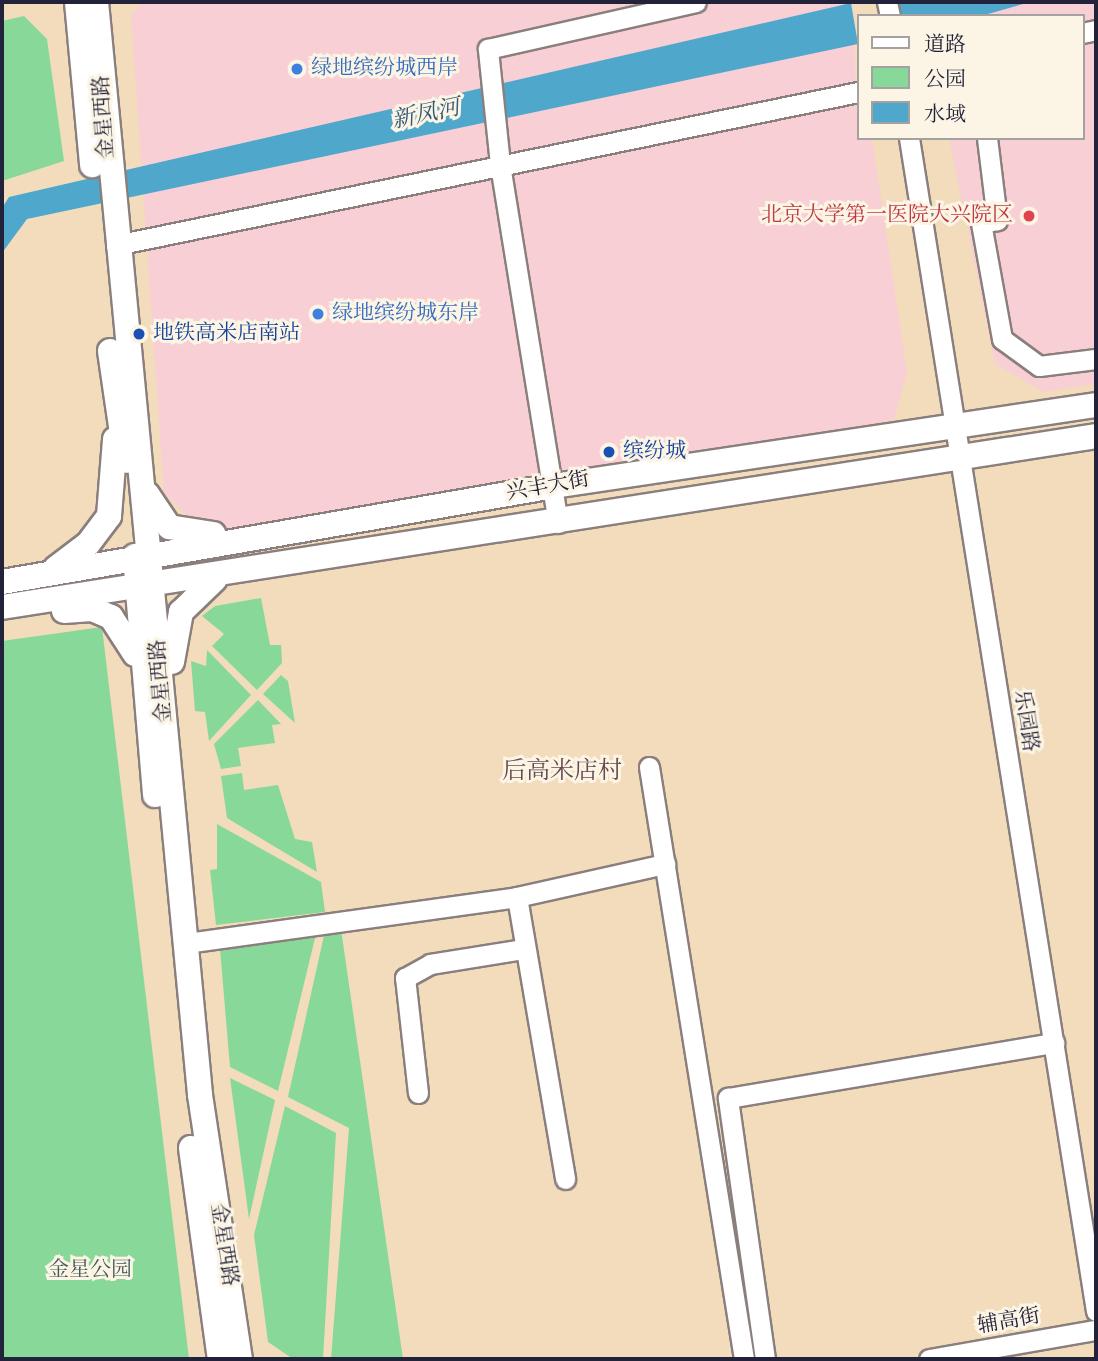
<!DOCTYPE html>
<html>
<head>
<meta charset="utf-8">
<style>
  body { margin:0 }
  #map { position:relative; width:1098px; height:1361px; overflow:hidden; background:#f2dcbc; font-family:"Old Standard TT","Noto Serif SC",serif }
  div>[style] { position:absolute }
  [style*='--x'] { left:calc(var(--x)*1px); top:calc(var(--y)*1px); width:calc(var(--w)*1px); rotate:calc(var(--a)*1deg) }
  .built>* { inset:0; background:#f7cfd4 }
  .green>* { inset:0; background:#88d999 }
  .water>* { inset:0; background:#4fa8cc }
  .river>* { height:24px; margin:-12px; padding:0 12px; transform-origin:12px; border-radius:12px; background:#4fa8cc }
  .roads { filter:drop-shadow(2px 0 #8a7f7c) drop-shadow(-2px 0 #8a7f7c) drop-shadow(0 2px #8a7f7c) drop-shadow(0 -2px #8a7f7c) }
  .minor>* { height:19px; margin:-9.5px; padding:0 9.5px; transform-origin:9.5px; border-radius:9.5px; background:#fff }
  .major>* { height:24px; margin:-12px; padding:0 12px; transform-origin:12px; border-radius:12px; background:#fff }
  .dots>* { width:19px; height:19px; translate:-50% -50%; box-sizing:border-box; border:4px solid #fcf5e5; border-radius:50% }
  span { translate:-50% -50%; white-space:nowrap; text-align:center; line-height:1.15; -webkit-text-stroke:6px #fcf5e5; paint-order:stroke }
  .shop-label { font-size:21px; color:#366cbe }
  .left { translate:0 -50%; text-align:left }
  .street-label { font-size:21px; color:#22223b }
  .health-label { font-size:21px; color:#be3a42 }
  .right { translate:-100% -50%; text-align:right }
  .transit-label { font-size:21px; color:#164399 }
  .park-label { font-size:21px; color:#415957 }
  .water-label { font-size:23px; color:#345875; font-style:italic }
  .quarter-label { font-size:24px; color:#674b4e }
  .frame { position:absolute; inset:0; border:4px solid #22223b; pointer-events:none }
  .legend { position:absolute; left:857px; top:14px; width:228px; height:126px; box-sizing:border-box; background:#fcf5e5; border:2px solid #a5a1a1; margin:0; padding:9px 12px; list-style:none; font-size:21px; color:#22223b }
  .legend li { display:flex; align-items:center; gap:14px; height:35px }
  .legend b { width:35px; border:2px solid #a5a1a1 }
</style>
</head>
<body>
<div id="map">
  <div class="built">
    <div style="clip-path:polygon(141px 2px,852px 2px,858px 138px,872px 138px,907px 373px,894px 420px,203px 532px,164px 493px,131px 16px)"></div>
    <div style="clip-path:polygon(927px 2px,1096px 2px,1096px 384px,1044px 392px,995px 364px,949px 138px,1082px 138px,1082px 16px,929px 16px)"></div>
  </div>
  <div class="green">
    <div style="clip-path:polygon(24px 16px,47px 39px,64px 161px,2px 181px,2px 21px)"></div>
    <div style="clip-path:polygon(261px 598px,270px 645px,281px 645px,282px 663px,257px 690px,212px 646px,224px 634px,202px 616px,215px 606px)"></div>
    <div style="clip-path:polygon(102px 627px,189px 1359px,2px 1359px,2px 641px)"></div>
    <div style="clip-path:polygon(207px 650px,251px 695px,209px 741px,205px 712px,195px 711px,191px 661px,206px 666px)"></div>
    <div style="clip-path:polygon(281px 675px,288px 681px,295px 723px,263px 694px)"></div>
    <div style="clip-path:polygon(258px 700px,281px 724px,272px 725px,275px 743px,238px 748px,241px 766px,221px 769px,214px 744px)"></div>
    <div style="clip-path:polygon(242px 773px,244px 790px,278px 785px,295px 839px,312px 842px,317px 872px,227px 818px,221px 776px)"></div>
    <div style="clip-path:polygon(217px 824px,321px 882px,325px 912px,216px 925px,210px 870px,217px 869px)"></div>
    <div style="clip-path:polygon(341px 929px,403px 1359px,331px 1359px,349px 1128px,288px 1097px,325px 931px)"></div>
    <div style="clip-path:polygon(316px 934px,278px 1091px,230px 1067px,220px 949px)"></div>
    <div style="clip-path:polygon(230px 1078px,275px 1100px,249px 1219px)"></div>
    <div style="clip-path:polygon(285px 1106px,336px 1133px,323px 1359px,293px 1359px,268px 1342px,254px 1235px)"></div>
  </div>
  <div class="water">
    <div style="clip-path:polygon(1030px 2px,981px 16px,929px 16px,927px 4px)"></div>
    <div style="clip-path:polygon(851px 3px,858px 44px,27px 219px,2px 253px,2px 208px,9px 197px)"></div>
  </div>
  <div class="river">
    <div style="--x:893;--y:16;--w:71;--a:-11.3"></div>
  </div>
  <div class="roads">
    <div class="minor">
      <div style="--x:887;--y:2;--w:14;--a:78"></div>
      <div style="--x:1082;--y:33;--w:14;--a:-12"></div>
      <div style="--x:909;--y:138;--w:1188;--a:80.94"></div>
      <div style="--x:987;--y:138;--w:83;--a:83"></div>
      <div style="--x:997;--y:220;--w:16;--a:169"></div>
      <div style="--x:981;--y:223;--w:118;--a:79.7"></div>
      <div style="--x:1002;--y:339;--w:46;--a:36.1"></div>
      <div style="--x:1039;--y:366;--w:57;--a:-7"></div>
      <div style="--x:116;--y:245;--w:758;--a:-11.65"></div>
      <div style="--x:558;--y:523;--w:364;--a:-99.2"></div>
      <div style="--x:500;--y:164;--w:116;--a:-96"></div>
      <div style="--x:488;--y:49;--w:213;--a:-12.7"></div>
      <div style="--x:649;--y:767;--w:600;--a:80.88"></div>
      <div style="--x:517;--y:897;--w:152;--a:-12.6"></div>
      <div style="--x:186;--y:943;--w:334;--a:-7.9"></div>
      <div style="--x:517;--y:897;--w:286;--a:80.3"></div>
      <div style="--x:418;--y:1093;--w:116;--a:-96.4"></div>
      <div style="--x:405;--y:978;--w:29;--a:-29"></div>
      <div style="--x:430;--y:964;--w:95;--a:-9.1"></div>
      <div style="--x:765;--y:1359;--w:264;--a:-98.1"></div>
      <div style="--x:728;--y:1098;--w:331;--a:-9.6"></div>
      <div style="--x:929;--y:1359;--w:169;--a:-9.9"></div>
    </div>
    <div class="major">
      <div style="--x:77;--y:2;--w:164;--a:84.7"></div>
      <div style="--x:96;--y:2;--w:1098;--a:84.56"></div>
      <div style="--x:200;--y:1095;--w:267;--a:81.4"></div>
      <div style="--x:110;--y:351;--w:111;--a:81.7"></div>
      <div style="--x:147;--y:494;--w:40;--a:56"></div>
      <div style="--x:169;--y:527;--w:45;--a:9"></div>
      <div style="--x:135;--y:556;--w:240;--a:85.2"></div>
      <div style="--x:56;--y:568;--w:40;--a:-37"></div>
      <div style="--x:88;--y:544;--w:35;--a:-53"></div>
      <div style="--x:109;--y:516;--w:77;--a:-85.5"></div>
      <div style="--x:2;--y:582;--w:560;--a:-9.87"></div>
      <div style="--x:554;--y:486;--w:548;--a:-8.5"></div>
      <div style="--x:2;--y:607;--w:1107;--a:-8.88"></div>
      <div style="--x:64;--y:611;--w:28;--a:-4"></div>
      <div style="--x:92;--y:609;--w:21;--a:23"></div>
      <div style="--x:111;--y:617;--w:44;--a:57"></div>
      <div style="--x:172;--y:662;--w:51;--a:-79.8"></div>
      <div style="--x:181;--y:612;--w:47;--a:-44.1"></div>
      <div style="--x:191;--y:1148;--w:213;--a:82.2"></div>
    </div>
  </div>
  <div class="dots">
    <div style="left:297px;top:69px;background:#3f7fe0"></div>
    <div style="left:1029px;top:216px;background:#e0444e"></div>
    <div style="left:318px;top:314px;background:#3f7fe0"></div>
    <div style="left:139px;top:334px;background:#1a4fb4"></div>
    <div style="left:609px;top:452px;background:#1a4fb4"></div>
  </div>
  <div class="shop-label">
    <span class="left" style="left:311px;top:69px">绿地缤纷城西岸</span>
    <span class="left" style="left:332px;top:314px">绿地缤纷城东岸</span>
  </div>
  <div class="street-label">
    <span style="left:105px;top:117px;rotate:-94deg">金星西路</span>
    <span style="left:548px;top:487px;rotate:-10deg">兴丰大街</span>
    <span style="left:162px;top:681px;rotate:-95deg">金星西路</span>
    <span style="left:1025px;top:721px;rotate:81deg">乐园路</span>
    <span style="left:223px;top:1245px;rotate:81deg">金星西路</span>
    <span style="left:1009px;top:1322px;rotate:-10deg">辅高街</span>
  </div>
  <div class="health-label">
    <span class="right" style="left:1013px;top:216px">北京大学第一医院大兴院区</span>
  </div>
  <div class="transit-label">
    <span class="left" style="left:153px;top:334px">地铁高米店南站</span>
    <span class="left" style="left:623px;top:452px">缤纷城</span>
  </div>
  <div class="park-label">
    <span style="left:90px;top:1271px">金星公园</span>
  </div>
  <div class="water-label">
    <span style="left:426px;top:115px;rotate:-12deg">新凤河</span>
  </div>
  <div class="quarter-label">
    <span style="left:562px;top:773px">后高米店村</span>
  </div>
  <div class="frame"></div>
  <ul class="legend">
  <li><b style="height:9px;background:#fff"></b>道路</li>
  <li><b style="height:19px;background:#88d999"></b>公园</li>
  <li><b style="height:19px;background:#4fa8cc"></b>水域</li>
  </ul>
</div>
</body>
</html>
